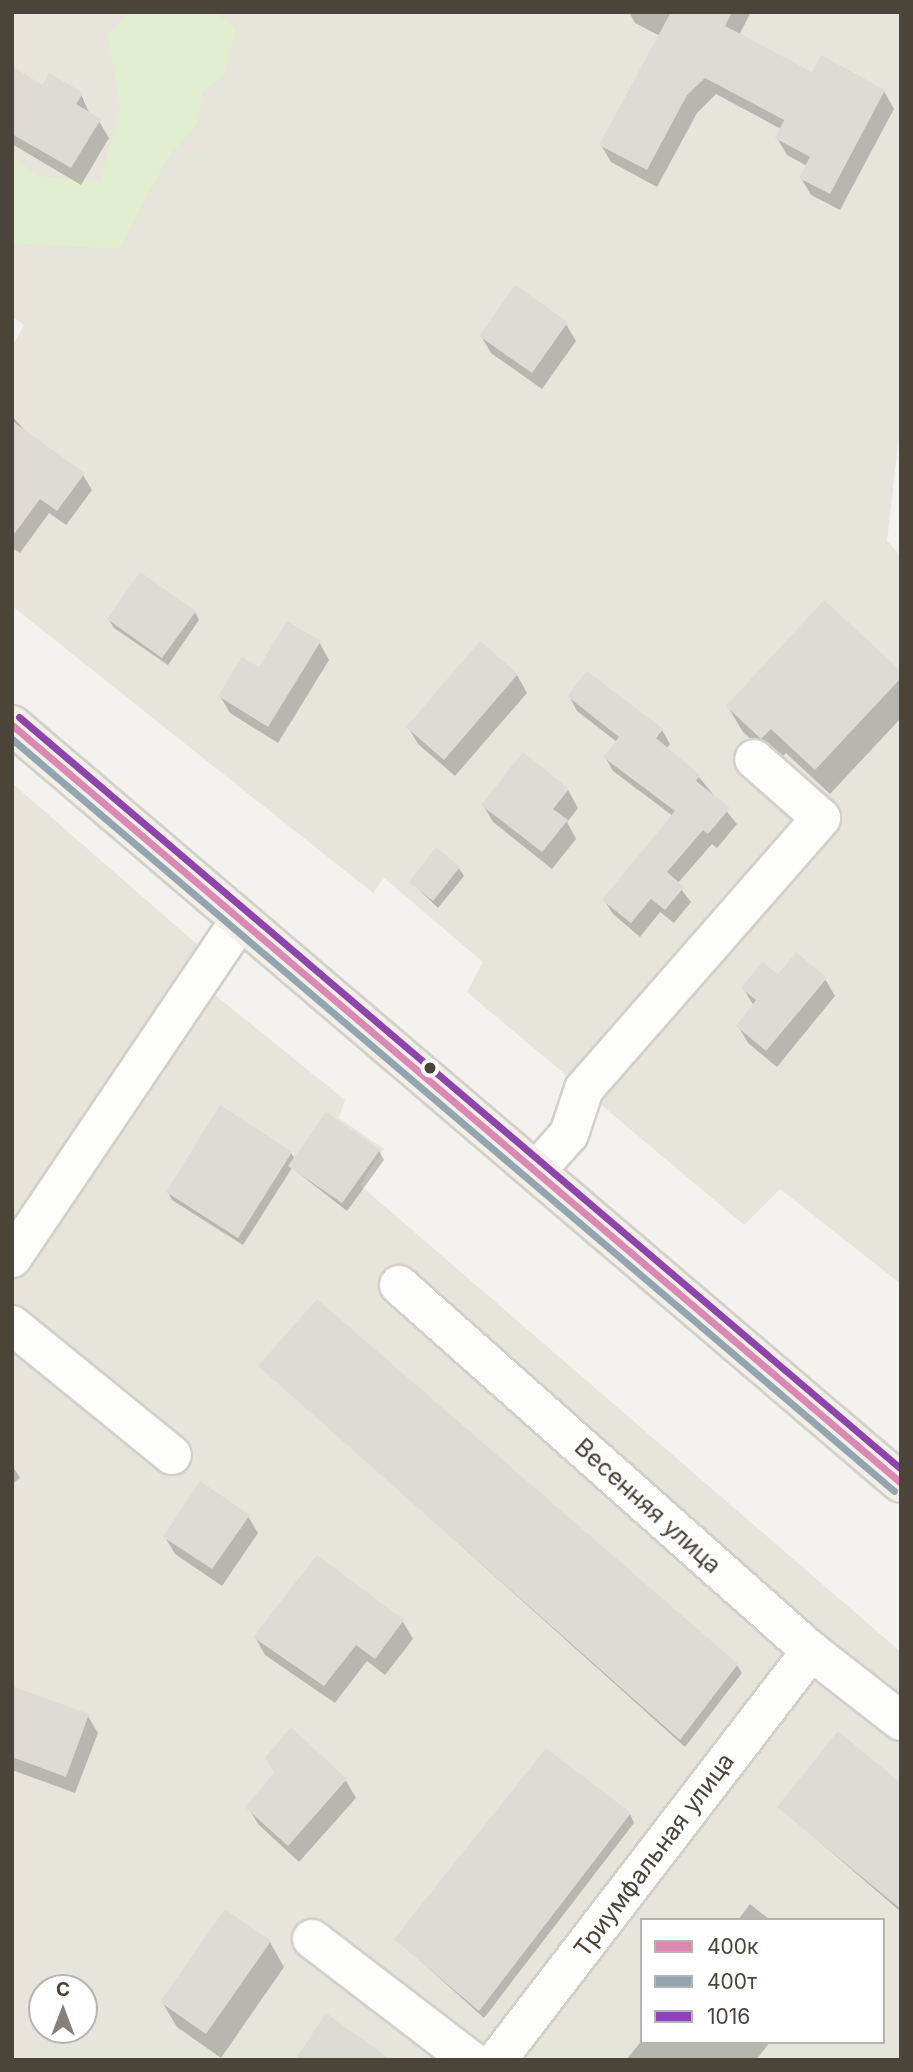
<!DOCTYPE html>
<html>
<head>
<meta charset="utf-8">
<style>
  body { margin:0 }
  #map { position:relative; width:913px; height:2072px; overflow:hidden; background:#f4f2ee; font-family:Inter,sans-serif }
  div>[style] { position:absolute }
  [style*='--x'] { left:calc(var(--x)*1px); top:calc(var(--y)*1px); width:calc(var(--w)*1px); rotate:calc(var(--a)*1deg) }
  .residential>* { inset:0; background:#e7e4dc }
  .green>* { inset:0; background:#e1eecf }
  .shadow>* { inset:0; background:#0003 }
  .building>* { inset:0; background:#dedbd6 }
  .roads { filter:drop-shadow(2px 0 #d2d0cb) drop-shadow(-2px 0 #d2d0cb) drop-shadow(0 2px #d2d0cb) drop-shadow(0 -2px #d2d0cb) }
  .minor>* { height:38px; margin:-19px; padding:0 19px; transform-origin:19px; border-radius:19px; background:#fdfdfc }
  .major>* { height:38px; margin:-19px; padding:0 19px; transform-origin:19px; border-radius:19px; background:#f2efe6 }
  .bus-1>* { height:7px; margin:-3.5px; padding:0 3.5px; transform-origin:3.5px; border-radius:3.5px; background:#db89b3 }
  .bus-2>* { height:7px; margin:-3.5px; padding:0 3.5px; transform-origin:3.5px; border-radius:3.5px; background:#92a5b0 }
  .bus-3>* { height:7px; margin:-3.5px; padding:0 3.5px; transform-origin:3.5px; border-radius:3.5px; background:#8e44ad }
  .dots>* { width:19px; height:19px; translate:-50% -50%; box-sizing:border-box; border:4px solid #fff; border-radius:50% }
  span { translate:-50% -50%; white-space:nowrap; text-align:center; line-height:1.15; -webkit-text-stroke:5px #fff; paint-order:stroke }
  .street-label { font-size:24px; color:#4b4439 }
  .frame { position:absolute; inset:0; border:14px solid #4b4439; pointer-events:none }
  .legend { position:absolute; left:640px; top:1918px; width:245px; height:126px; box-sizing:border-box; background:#fff; border:2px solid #b7b4b0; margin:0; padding:9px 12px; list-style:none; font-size:21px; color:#4b4439 }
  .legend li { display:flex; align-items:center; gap:14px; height:35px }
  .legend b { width:35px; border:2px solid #b7b4b0 }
  .north { position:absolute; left:28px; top:1974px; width:70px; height:70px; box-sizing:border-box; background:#fff; border:2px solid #b7b4b0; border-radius:50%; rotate:0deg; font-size:19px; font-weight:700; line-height:28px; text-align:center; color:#4b4439 }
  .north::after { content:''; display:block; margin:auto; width:24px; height:32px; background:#868178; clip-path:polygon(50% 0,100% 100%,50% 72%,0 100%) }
</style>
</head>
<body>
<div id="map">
  <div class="residential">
    <div style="clip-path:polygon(12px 12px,901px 12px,901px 418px,887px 541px,901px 556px,901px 1284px,780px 1189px,744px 1225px,467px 992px,483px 962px,384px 878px,373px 893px,12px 606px,12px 347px,24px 325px,12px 317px)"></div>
    <div style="clip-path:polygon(evenodd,12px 783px,199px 946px,170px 991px,209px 990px,345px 1100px,339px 1118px,384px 1149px,360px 1185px,901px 1652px,901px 2060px,12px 2060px,12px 783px,642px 1920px,883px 1920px,883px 2042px,642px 2042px,642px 1920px,12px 783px,42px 1988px,84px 1988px,84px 2030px,42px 2030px,42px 1988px)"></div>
  </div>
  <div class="green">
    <div style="clip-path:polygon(130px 12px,215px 12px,236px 29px,225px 74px,202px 92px,199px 121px,168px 157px,119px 249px,12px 243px,12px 157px,39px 176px,100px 181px,120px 109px,108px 34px)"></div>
  </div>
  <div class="shadow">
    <div style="clip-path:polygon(629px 12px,751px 12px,739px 35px,813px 74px,884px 91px,894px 109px,840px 210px,811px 195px,801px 178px,807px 166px,787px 155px,777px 138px,781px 129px,716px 94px,697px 113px,657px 187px,611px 162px,601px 145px,660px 36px,635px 23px)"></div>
    <div style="clip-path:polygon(12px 72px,43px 87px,81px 94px,90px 115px,99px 121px,109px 138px,81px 185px,12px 144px)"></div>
    <div style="clip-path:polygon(566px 324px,576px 341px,542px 389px,491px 353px,481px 336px)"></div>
    <div style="clip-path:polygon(12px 416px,28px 434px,83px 475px,92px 490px,66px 525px,49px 513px,20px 553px,12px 548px)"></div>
    <div style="clip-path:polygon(195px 612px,199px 620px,168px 665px,114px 628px,109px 620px)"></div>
    <div style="clip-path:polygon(319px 642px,329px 660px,278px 743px,230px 713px,220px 696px,259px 670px)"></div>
    <div style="clip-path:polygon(901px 673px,901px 718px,830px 794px,786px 753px,776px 763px,743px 732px,728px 707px)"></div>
    <div style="clip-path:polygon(517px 675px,527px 693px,455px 776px,418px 744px,408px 727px)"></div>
    <div style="clip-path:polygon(569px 696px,662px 730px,670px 744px,666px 749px,699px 777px,737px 824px,717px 848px,712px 844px,677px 884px,691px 902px,674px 923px,660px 912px,640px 937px,613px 914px,604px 900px,673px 816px,613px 771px,605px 757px,617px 742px,577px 711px)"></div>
    <div style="clip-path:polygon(568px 790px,578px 808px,567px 822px,576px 839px,552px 869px,493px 822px,483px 805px)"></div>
    <div style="clip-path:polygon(459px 868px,464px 876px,438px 908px,411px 882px)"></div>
    <div style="clip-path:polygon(778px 977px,825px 979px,835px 996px,777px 1067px,748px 1043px,738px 1026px,754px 1006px,743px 988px)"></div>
    <div style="clip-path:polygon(379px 1151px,384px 1160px,347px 1211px,292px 1168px,243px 1245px,172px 1200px,168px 1192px,291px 1153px,295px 1159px)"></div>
    <div style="clip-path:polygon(261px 1366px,737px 1665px,742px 1673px,685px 1747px)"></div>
    <div style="clip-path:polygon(12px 1465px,20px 1478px,12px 1484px)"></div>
    <div style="clip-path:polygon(248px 1516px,258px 1533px,222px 1586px,175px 1554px,165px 1537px)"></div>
    <div style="clip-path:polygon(403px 1622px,413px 1639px,385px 1675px,367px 1661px,335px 1703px,265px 1655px,255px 1637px)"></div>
    <div style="clip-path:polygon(12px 1688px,88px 1716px,98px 1733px,75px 1793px,12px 1770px)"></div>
    <div style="clip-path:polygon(291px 1730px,346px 1781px,356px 1798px,299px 1862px,258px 1824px,248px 1807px,276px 1774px)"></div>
    <div style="clip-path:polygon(901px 1785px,901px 1912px,779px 1807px)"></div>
    <div style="clip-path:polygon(630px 1814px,634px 1823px,484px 2018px,396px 1939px)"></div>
    <div style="clip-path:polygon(750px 1904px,770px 1920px,738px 1920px)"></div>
    <div style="clip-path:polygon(270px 1942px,284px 1967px,221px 2058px,177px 2027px,162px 2002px)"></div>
    <div style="clip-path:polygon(642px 2040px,642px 2042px,770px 2042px,756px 2060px,626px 2060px)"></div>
  </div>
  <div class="building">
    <div style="clip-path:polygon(671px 12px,732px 12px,725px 26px,812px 72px,821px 55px,885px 90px,830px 194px,799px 178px,810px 157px,775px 138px,784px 120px,705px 78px,687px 95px,647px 170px,599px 145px)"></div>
    <div style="clip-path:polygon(12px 66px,42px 85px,49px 73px,83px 93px,76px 104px,101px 119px,71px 168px,12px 134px)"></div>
    <div style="clip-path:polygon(515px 285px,568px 322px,532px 373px,479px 336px)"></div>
    <div style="clip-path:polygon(12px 421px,85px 473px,57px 511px,40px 499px,12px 537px)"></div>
    <div style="clip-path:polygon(140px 572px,196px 611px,162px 658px,107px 619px)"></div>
    <div style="clip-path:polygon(824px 600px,901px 671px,901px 678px,815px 770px,771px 729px,761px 739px,726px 706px)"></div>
    <div style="clip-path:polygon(287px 621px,321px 641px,268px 727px,218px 696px,242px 657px,259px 667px)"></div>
    <div style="clip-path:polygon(480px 641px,518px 674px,444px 760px,406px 727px)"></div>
    <div style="clip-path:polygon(587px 671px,663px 729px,656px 738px,700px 775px,696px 781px,730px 808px,708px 834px,703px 830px,667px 872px,684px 887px,665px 910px,651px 899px,631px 923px,602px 900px,675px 811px,603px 757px,619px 737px,567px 696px)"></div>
    <div style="clip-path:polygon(523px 752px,569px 789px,553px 809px,568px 820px,542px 852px,481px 805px)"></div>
    <div style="clip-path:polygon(436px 847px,460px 867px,433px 901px,409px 882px)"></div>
    <div style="clip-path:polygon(796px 952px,827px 978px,766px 1051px,736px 1026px,756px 1000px,741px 988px,762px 962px,778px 974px)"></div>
    <div style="clip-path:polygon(220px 1105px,292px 1152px,238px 1238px,166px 1192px)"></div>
    <div style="clip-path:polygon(326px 1112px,380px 1150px,342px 1203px,288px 1166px)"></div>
    <div style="clip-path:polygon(317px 1299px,738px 1664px,680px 1740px,258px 1366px)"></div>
    <div style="clip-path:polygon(200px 1481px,250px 1515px,212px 1569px,163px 1537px)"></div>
    <div style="clip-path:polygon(317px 1555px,404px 1620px,375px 1659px,356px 1645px,324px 1686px,253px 1637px)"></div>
    <div style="clip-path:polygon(12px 1686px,89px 1714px,66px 1777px,12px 1757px)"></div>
    <div style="clip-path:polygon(291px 1727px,347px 1779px,288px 1846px,245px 1807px,274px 1773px,265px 1758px)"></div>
    <div style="clip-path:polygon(838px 1731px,901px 1783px,901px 1909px,777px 1807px)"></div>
    <div style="clip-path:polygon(546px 1748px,631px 1813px,479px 2011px,394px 1939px)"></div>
    <div style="clip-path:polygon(225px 1909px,271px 1941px,206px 2034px,160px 2002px)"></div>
    <div style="clip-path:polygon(326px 2013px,391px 2060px,295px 2060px)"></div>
  </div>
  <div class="roads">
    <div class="minor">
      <div style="--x:537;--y:1170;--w:48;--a:-48.4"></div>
      <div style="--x:569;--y:1134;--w:47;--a:-71.6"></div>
      <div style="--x:584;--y:1089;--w:360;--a:-48.8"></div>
      <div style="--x:821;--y:818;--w:89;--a:-138.6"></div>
      <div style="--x:12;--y:1258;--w:408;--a:-56"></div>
      <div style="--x:399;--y:1285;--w:551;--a:41.62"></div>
      <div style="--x:811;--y:1651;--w:114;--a:37.9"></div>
      <div style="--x:12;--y:1325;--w:206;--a:39.1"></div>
      <div style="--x:312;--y:1939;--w:199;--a:37.4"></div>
      <div style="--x:497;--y:2060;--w:516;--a:-52.49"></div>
    </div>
    <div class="major">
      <div style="--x:12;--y:725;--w:1168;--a:40.45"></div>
    </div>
  </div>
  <div class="bus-1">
    <div style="--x:12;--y:725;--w:1168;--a:40.45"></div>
  </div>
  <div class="bus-2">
    <div style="--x:12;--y:739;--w:1159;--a:40.45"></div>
  </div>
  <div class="bus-3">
    <div style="--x:19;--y:717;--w:1159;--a:40.45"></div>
  </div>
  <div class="dots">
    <div style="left:430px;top:1068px;background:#4b4439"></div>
  </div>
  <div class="street-label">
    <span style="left:648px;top:1506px;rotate:42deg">Весенняя улица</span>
    <span style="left:654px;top:1855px;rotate:-53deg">Триумфальная улица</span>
  </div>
  <div class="frame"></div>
  <ul class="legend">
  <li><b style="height:9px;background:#db89b3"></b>400к</li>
  <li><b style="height:9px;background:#92a5b0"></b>400т</li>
  <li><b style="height:9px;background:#8e44ad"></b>1016</li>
  </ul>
  <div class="north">С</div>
</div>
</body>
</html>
